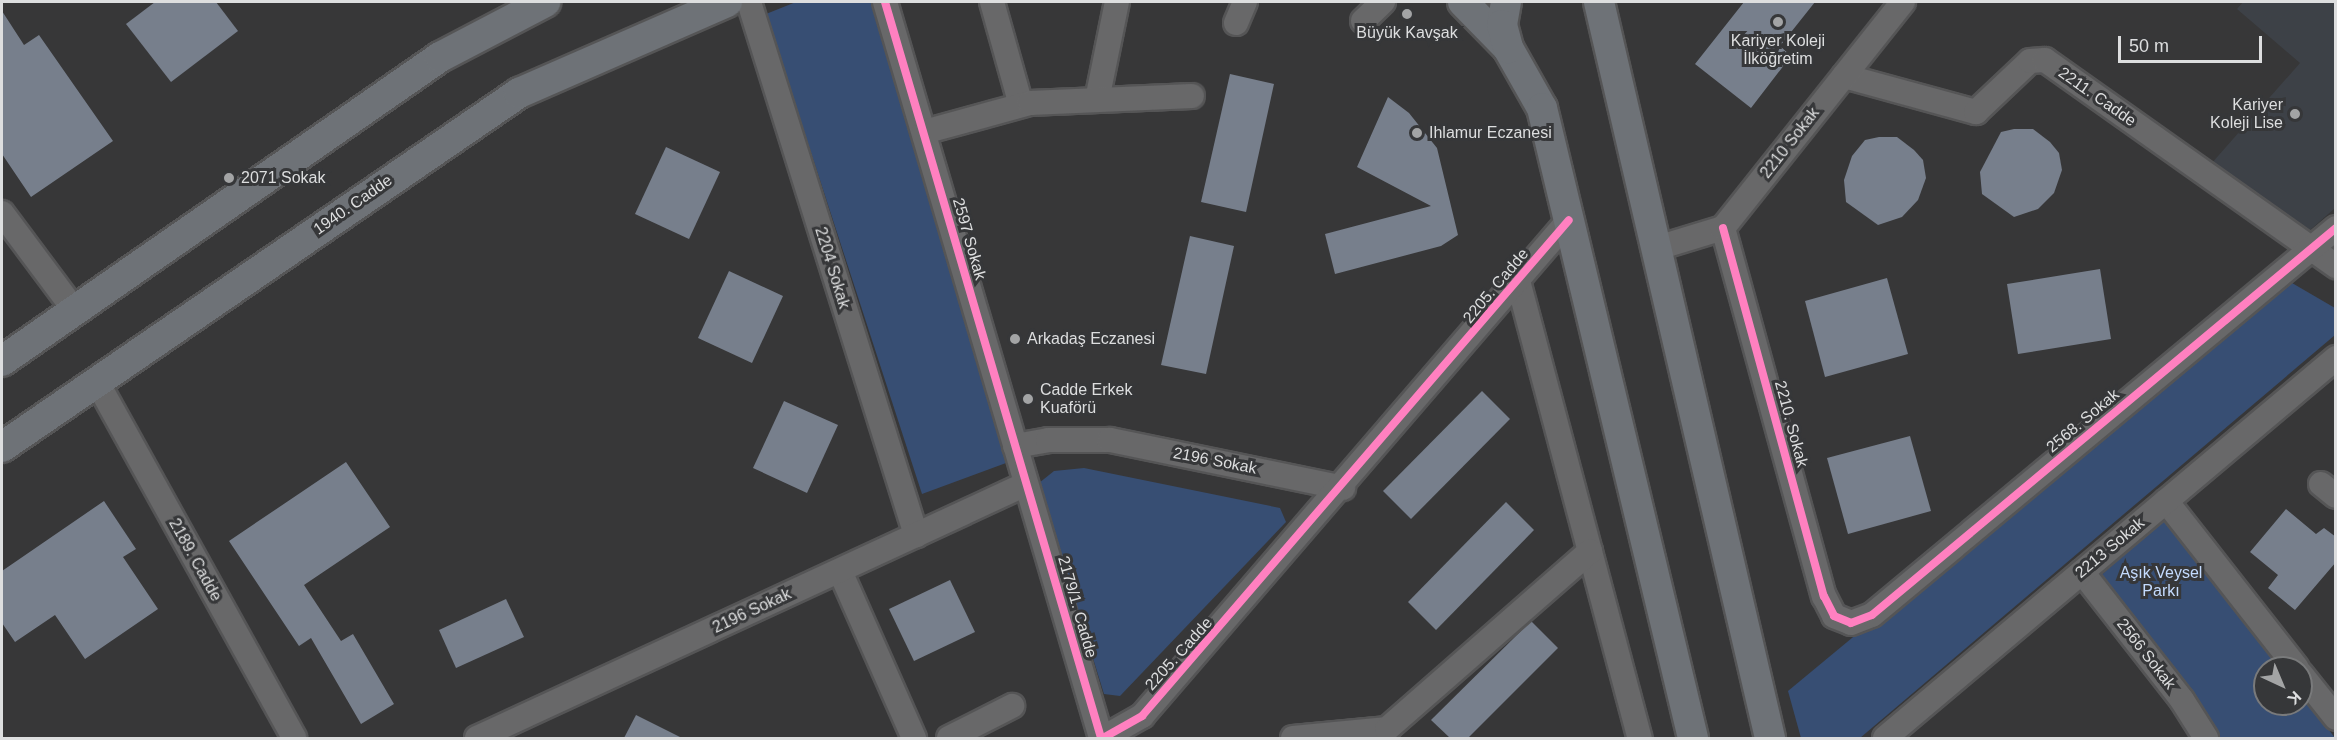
<!DOCTYPE html>
<html>
<head>
<meta charset="utf-8">
<style>
  body { margin:0 }
  #map { position:relative; width:2337px; height:740px; overflow:hidden; background:#373738; font-family:Helvetica,sans-serif }
  div>[style] { position:absolute }
  [style*='--x'] { left:calc(var(--x)*1px); top:calc(var(--y)*1px); width:calc(var(--w)*1px); rotate:calc(var(--a)*1deg) }
  .built>* { inset:0; background:#3d4147 }
  .green>* { inset:0; background:#374e73 }
  .building>* { inset:0; background:#777f8c }
  .roads { filter:drop-shadow(2px 0 #555556) drop-shadow(-2px 0 #555556) drop-shadow(0 2px #555556) drop-shadow(0 -2px #555556) }
  .minor>* { height:24px; margin:-12px; padding:0 12px; transform-origin:12px; border-radius:12px; background:#686869 }
  .major>* { height:30px; margin:-15px; padding:0 15px; transform-origin:15px; border-radius:15px; background:#6e7277 }
  .cycleway>* { height:8px; margin:-4px; padding:0 4px; transform-origin:4px; border-radius:4px; background:#ff80c0 }
  .dots>* { width:16px; height:16px; translate:-50% -50%; box-sizing:border-box; border:3px solid #363739; border-radius:50% }
  span { translate:-50% -50%; white-space:nowrap; text-align:center; line-height:1.15; -webkit-text-stroke:6px #363739; paint-order:stroke }
  .poi-label { font-size:16px; color:#dddedf }
  .right { translate:-100% -50%; text-align:right }
  .left { translate:0 -50%; text-align:left }
  .street-label { font-size:16px; color:#dddedf }
  .park-label { font-size:16px; color:#c4dbfe }
  .frame { position:absolute; inset:0; border:3px solid #dddedf; pointer-events:none }
  .north { position:absolute; left:2253px; top:656px; width:60px; height:60px; box-sizing:border-box; background:#363739; border:2px solid #797a7b; border-radius:50%; rotate:136deg; font-size:16px; font-weight:700; line-height:24px; text-align:center; color:#dddedf }
  .north::after { content:''; display:block; margin:auto; width:21px; height:27px; background:#a3a4a5; clip-path:polygon(50% 0,100% 100%,50% 72%,0 100%) }
  .scale { position:absolute; left:2118px; top:36px; width:144px; height:27px; box-sizing:border-box; border:3px solid #dddedf; border-top:0; padding-left:8px; font-size:18px; line-height:21px; white-space:nowrap; color:#dddedf; -webkit-text-stroke:4px #363739; paint-order:stroke }
</style>
</head>
<body>
<div id="map">
  <div class="built">
    <div style="clip-path:polygon(2243px 2px,2335px 2px,2335px 208px,2309px 231px,2211px 164px,2300px 63px,2237px 9px)"></div>
  </div>
  <div class="green">
    <div style="clip-path:polygon(796px 2px,874px 2px,1006px 463px,922px 494px,766px 14px)"></div>
    <div style="clip-path:polygon(2285px 279px,2335px 308px,2335px 335px,1860px 738px,1801px 738px,1788px 691px)"></div>
    <div style="clip-path:polygon(1084px 468px,1280px 508px,1286px 522px,1120px 696px,1104px 694px,1039px 483px,1054px 471px)"></div>
    <div style="clip-path:polygon(2167px 517px,2282px 668px,2265px 668px,2265px 704px,2301px 704px,2301px 693px,2335px 738px,2220px 738px,2186px 685px,2099px 577px)"></div>
  </div>
  <div class="building">
    <div style="clip-path:polygon(155px 2px,216px 2px,238px 31px,171px 82px,126px 24px)"></div>
    <div style="clip-path:polygon(1744px 2px,1815px 2px,1780px 46px,1791px 56px,1751px 108px,1695px 64px)"></div>
    <div style="clip-path:polygon(2px 11px,24px 45px,39px 35px,113px 141px,31px 197px,2px 154px)"></div>
    <div style="clip-path:polygon(1230px 74px,1274px 84px,1246px 212px,1201px 202px)"></div>
    <div style="clip-path:polygon(1388px 97px,1409px 113px,1437px 148px,1458px 235px,1441px 246px,1335px 274px,1325px 234px,1431px 206px,1357px 167px)"></div>
    <div style="clip-path:polygon(2014px 129px,2033px 129px,2050px 142px,2059px 153px,2062px 170px,2054px 193px,2038px 209px,2014px 217px,1982px 194px,1980px 172px,2001px 132px)"></div>
    <div style="clip-path:polygon(1879px 137px,1897px 137px,1914px 150px,1923px 160px,1926px 178px,1918px 200px,1902px 217px,1878px 225px,1846px 202px,1844px 180px,1852px 156px,1865px 140px)"></div>
    <div style="clip-path:polygon(666px 147px,720px 172px,689px 239px,635px 214px)"></div>
    <div style="clip-path:polygon(1190px 236px,1234px 246px,1206px 374px,1161px 365px)"></div>
    <div style="clip-path:polygon(2100px 269px,2111px 339px,2018px 354px,2007px 284px)"></div>
    <div style="clip-path:polygon(729px 271px,783px 296px,752px 363px,698px 338px)"></div>
    <div style="clip-path:polygon(1887px 278px,1908px 354px,1825px 377px,1805px 301px)"></div>
    <div style="clip-path:polygon(1482px 391px,1510px 419px,1411px 519px,1383px 491px)"></div>
    <div style="clip-path:polygon(784px 401px,838px 425px,807px 493px,753px 468px)"></div>
    <div style="clip-path:polygon(1910px 436px,1931px 511px,1848px 534px,1827px 458px)"></div>
    <div style="clip-path:polygon(346px 462px,390px 527px,304px 585px,341px 641px,353px 634px,394px 704px,361px 724px,311px 638px,299px 646px,229px 541px)"></div>
    <div style="clip-path:polygon(104px 501px,136px 549px,123px 557px,158px 609px,85px 659px,55px 615px,15px 642px,2px 623px,2px 571px)"></div>
    <div style="clip-path:polygon(1506px 502px,1534px 530px,1436px 630px,1408px 602px)"></div>
    <div style="clip-path:polygon(2286px 509px,2316px 534px,2324px 528px,2336px 537px,2336px 562px,2295px 610px,2268px 588px,2278px 575px,2250px 552px)"></div>
    <div style="clip-path:polygon(950px 580px,975px 632px,914px 661px,889px 609px)"></div>
    <div style="clip-path:polygon(506px 599px,524px 637px,456px 668px,439px 630px)"></div>
    <div style="clip-path:polygon(1531px 621px,1558px 648px,1468px 738px,1450px 738px,1431px 720px)"></div>
    <div style="clip-path:polygon(636px 715px,682px 738px,624px 738px)"></div>
  </div>
  <div class="roads">
    <div class="minor">
      <div style="--x:749;--y:2;--w:559;--a:72.6"></div>
      <div style="--x:885;--y:2;--w:767;--a:73.64"></div>
      <div style="--x:992;--y:2;--w:107;--a:74.3"></div>
      <div style="--x:1363;--y:21;--w:28;--a:-44"></div>
      <div style="--x:1236;--y:23;--w:23;--a:-67"></div>
      <div style="--x:1844;--y:76;--w:137;--a:15.3"></div>
      <div style="--x:1976;--y:112;--w:74;--a:-43.4"></div>
      <div style="--x:2030;--y:61;--w:15;--a:-4"></div>
      <div style="--x:2045;--y:60;--w:357;--a:35.3"></div>
      <div style="--x:1097;--y:100;--w:100;--a:-78.5"></div>
      <div style="--x:924;--y:132;--w:110;--a:-15.3"></div>
      <div style="--x:1030;--y:103;--w:162;--a:-2.5"></div>
      <div style="--x:2;--y:213;--w:122;--a:53.3"></div>
      <div style="--x:1723;--y:228;--w:382;--a:74.7"></div>
      <div style="--x:1824;--y:596;--w:22;--a:63"></div>
      <div style="--x:1834;--y:616;--w:18;--a:22"></div>
      <div style="--x:1851;--y:623;--w:22;--a:-21"></div>
      <div style="--x:1872;--y:615;--w:604;--a:-39.83"></div>
      <div style="--x:1654;--y:249;--w:72;--a:-16.9"></div>
      <div style="--x:1723;--y:228;--w:289;--a:-51.5"></div>
      <div style="--x:1518;--y:281;--w:473;--a:75.1"></div>
      <div style="--x:97;--y:382;--w:407;--a:61"></div>
      <div style="--x:1015;--y:446;--w:34;--a:-10"></div>
      <div style="--x:1048;--y:440;--w:62;--a:0"></div>
      <div style="--x:1110;--y:440;--w:238;--a:11.6"></div>
      <div style="--x:2321;--y:484;--w:19;--a:39"></div>
      <div style="--x:2166;--y:501;--w:212;--a:51.9"></div>
      <div style="--x:840;--y:571;--w:183;--a:66.1"></div>
      <div style="--x:2082;--y:572;--w:162;--a:52"></div>
      <div style="--x:2182;--y:700;--w:45;--a:57.7"></div>
      <div style="--x:2301;--y:674;--w:56;--a:51.5"></div>
      <div style="--x:477;--y:738;--w:605;--a:-24.83"></div>
      <div style="--x:949;--y:738;--w:71;--a:-26.9"></div>
      <div style="--x:1103;--y:738;--w:45;--a:-29.4"></div>
      <div style="--x:1142;--y:716;--w:654;--a:-49.28"></div>
      <div style="--x:1293;--y:738;--w:94;--a:-5.5"></div>
      <div style="--x:1387;--y:729;--w:270;--a:-41.2"></div>
      <div style="--x:1885;--y:738;--w:590;--a:-40.12"></div>
    </div>
    <div class="major">
      <div style="--x:1463;--y:2;--w:64;--a:45.6"></div>
      <div style="--x:1508;--y:48;--w:69;--a:60.5"></div>
      <div style="--x:1542;--y:108;--w:648;--a:76.52"></div>
      <div style="--x:1506;--y:2;--w:23;--a:100"></div>
      <div style="--x:1502;--y:25;--w:24;--a:75"></div>
      <div style="--x:1599;--y:2;--w:756;--a:76.92"></div>
      <div style="--x:2;--y:361;--w:533;--a:-34.76"></div>
      <div style="--x:440;--y:57;--w:119;--a:-27.6"></div>
      <div style="--x:2;--y:447;--w:627;--a:-34.4"></div>
      <div style="--x:519;--y:93;--w:227;--a:-23.6"></div>
    </div>
  </div>
  <div class="cycleway">
    <div style="--x:885;--y:2;--w:767;--a:73.64"></div>
    <div style="--x:1723;--y:228;--w:382;--a:74.7"></div>
    <div style="--x:1824;--y:596;--w:22;--a:63"></div>
    <div style="--x:1834;--y:616;--w:18;--a:22"></div>
    <div style="--x:1851;--y:623;--w:22;--a:-21"></div>
    <div style="--x:1872;--y:615;--w:604;--a:-39.83"></div>
    <div style="--x:1103;--y:738;--w:45;--a:-29.4"></div>
    <div style="--x:1142;--y:716;--w:654;--a:-49.28"></div>
  </div>
  <div class="dots">
    <div style="left:1407px;top:14px;background:#a3a4a5"></div>
    <div style="left:1778px;top:22px;background:#a3a4a5"></div>
    <div style="left:2295px;top:114px;background:#a3a4a5"></div>
    <div style="left:1417px;top:133px;background:#a3a4a5"></div>
    <div style="left:229px;top:178px;background:#a3a4a5"></div>
    <div style="left:1015px;top:339px;background:#a3a4a5"></div>
    <div style="left:1028px;top:399px;background:#a3a4a5"></div>
  </div>
  <div class="poi-label">
    <span style="left:1407px;top:33px">Büyük Kavşak</span>
    <span style="left:1778px;top:50px">Kariyer Koleji<br>İlköğretim</span>
    <span class="right" style="left:2283px;top:114px">Kariyer<br>Koleji Lise</span>
    <span class="left" style="left:1429px;top:133px">Ihlamur Eczanesi</span>
    <span class="left" style="left:241px;top:178px">2071 Sokak</span>
    <span class="left" style="left:1027px;top:339px">Arkadaş Eczanesi</span>
    <span class="left" style="left:1040px;top:399px">Cadde Erkek<br>Kuaförü</span>
  </div>
  <div class="street-label">
    <span style="left:2097px;top:97px;rotate:35deg">2211. Cadde</span>
    <span style="left:1790px;top:143px;rotate:-52deg">2210 Sokak</span>
    <span style="left:353px;top:205px;rotate:-35deg">1940. Cadde</span>
    <span style="left:969px;top:239px;rotate:74deg">2597 Sokak</span>
    <span style="left:832px;top:268px;rotate:73deg">2204 Sokak</span>
    <span style="left:1496px;top:286px;rotate:-50deg">2205. Cadde</span>
    <span style="left:2083px;top:421px;rotate:-40deg">2568. Sokak</span>
    <span style="left:1791px;top:424px;rotate:75deg">2210. Sokak</span>
    <span style="left:1215px;top:461px;rotate:11deg">2196 Sokak</span>
    <span style="left:2110px;top:548px;rotate:-40deg">2213 Sokak</span>
    <span style="left:195px;top:560px;rotate:61deg">2189. Cadde</span>
    <span style="left:1077px;top:607px;rotate:74deg">2179/1. Cadde</span>
    <span style="left:752px;top:611px;rotate:-25deg">2196 Sokak</span>
    <span style="left:1179px;top:654px;rotate:-48deg">2205. Cadde</span>
    <span style="left:2146px;top:654px;rotate:52deg">2566 Sokak</span>
  </div>
  <div class="park-label">
    <span style="left:2161px;top:582px">Aşık Veysel<br>Parkı</span>
  </div>
  <div class="frame"></div>
  <div class="north">K</div>
  <div class="scale">50 m</div>
</div>
</body>
</html>
